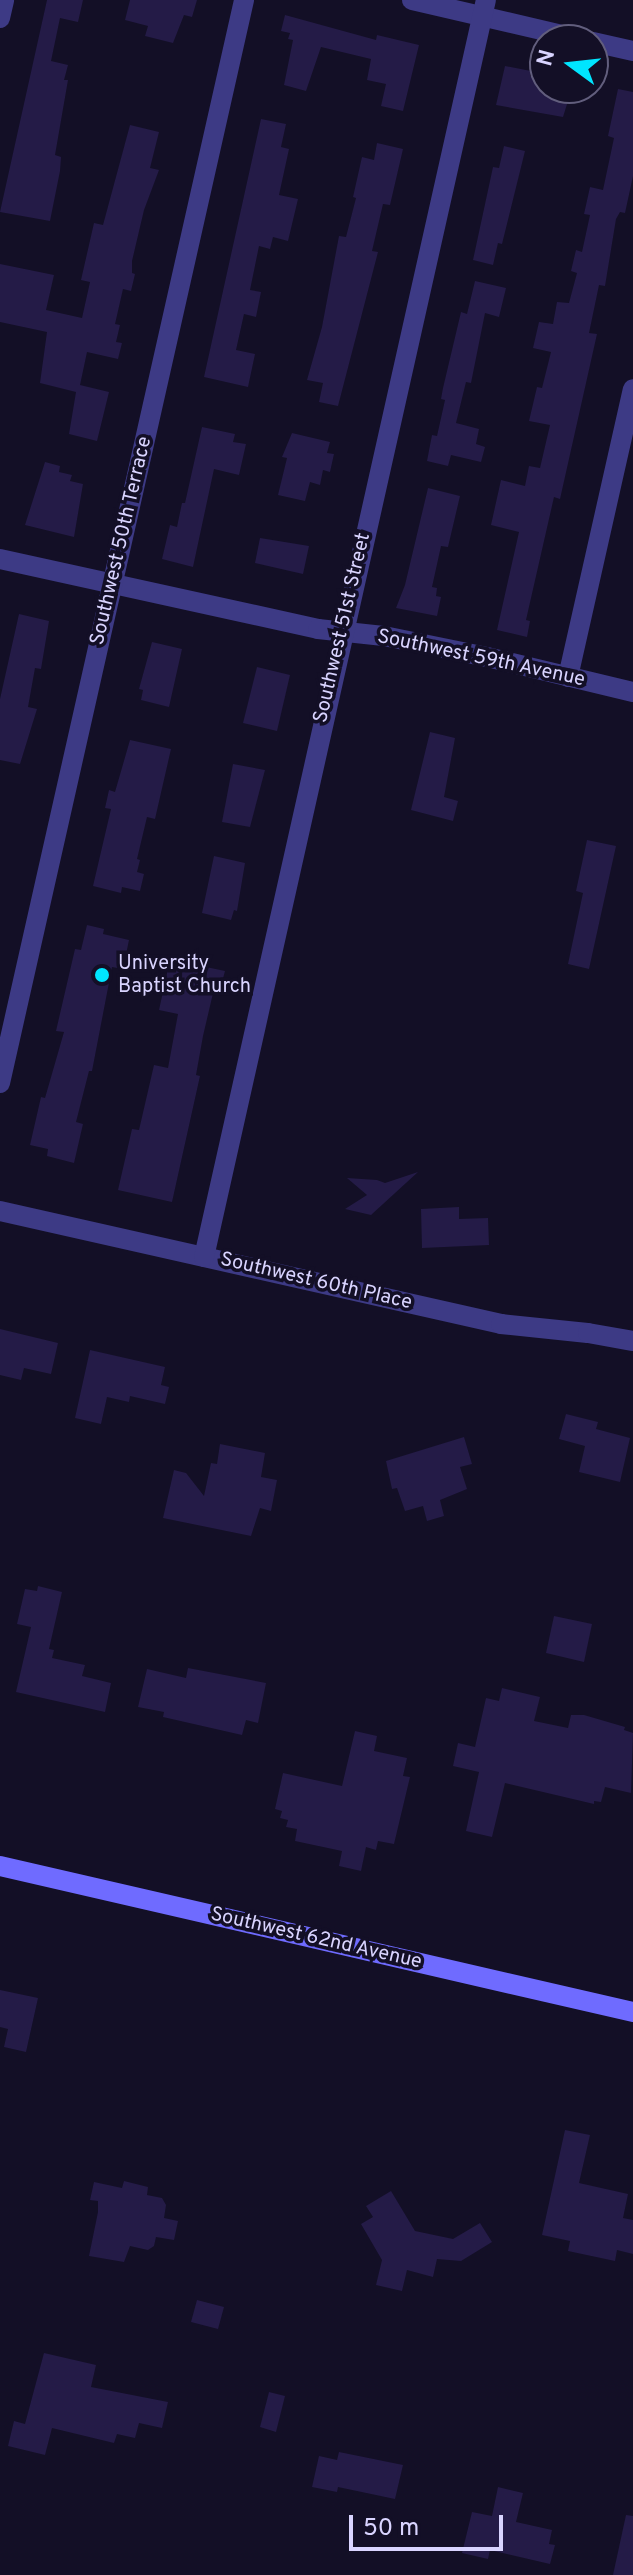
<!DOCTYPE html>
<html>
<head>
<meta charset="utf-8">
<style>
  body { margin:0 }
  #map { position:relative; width:633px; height:2575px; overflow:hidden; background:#130f26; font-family:Overpass,sans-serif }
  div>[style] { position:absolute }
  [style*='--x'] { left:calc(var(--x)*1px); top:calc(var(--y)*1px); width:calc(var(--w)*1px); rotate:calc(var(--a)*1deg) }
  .building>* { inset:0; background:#241b47 }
  .street>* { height:20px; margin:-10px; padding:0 10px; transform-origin:10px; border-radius:10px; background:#3d3a85 }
  .secondary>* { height:20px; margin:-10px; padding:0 10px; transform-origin:10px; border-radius:10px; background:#6f6bff }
  .dots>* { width:22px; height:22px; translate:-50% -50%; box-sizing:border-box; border:4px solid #130f26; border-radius:50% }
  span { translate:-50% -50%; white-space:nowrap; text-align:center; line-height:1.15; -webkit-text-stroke:7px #130f26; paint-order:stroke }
  .street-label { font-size:20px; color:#d9d4ff }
  .poi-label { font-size:20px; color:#d9d4ff }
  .left { translate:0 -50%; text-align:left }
  .north { position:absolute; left:529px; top:24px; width:80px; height:80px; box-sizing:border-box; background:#130f26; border:2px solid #625e7d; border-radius:50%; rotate:285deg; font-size:22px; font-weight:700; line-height:32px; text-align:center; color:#d9d4ff }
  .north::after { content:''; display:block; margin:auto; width:28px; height:36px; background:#00e5ff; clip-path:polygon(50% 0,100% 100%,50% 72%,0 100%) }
  .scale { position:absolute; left:349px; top:2515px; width:154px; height:36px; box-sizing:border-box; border:4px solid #d9d4ff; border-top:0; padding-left:10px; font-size:24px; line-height:28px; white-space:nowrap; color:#d9d4ff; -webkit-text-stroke:6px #130f26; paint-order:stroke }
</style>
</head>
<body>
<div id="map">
  <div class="building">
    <div style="clip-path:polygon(47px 0,83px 0,78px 22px,60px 18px,51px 61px,68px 65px,64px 80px,68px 80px,55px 155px,61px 157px,60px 171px,50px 221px,0 212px)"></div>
    <div style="clip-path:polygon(130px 0,197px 0,192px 17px,184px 15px,173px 43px,145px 36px,148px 26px,125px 20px)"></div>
    <div style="clip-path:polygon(285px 15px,376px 40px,377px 35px,419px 45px,403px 111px,381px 106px,386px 84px,367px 80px,371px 59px,321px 47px,306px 91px,284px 85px,293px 40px,288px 39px,290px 33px,281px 31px)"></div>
    <div style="clip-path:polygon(505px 66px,531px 71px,530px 76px,545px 80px,545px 88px,572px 88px,563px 117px,496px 105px)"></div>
    <div style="clip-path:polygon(618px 89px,633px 92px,633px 176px,625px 213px,620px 212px,616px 219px,605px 286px,599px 285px,589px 333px,597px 334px,560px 499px,554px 497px,526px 620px,530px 621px,527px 637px,497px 630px,519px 532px,491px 525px,501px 480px,525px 486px,529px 466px,540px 468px,550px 425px,529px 421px,537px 387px,542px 388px,551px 352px,533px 348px,539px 322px,553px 324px,557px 302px,569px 303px,577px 273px,571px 271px,576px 250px,582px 252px,590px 215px,584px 214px,590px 187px,603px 190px,614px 138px,608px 136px)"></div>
    <div style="clip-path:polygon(261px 119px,286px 124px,281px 147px,289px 149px,279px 195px,298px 199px,288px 241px,273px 237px,270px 249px,259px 246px,250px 290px,261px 292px,256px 317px,244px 314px,236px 350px,255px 354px,248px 387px,204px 377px)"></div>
    <div style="clip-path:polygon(130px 125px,159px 132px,150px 168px,159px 170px,144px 210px,132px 261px,132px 273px,135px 274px,131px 291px,123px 289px,115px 324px,120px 325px,116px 342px,122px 343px,118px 359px,87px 352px,80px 385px,109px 392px,97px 441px,69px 434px,76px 392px,40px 383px,47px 332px,0 322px,0 264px,54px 275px,46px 310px,82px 318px,90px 282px,81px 280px,94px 223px,103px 225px)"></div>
    <div style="clip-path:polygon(377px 143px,403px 149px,390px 205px,383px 204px,372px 251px,378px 252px,338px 406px,319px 402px,323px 383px,307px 380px,322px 327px,339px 236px,346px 237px,356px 198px,353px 197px,362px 157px,374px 160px)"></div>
    <div style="clip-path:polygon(504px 146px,525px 151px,502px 244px,498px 243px,493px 265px,473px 260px,493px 167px,499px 168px)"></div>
    <div style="clip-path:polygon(475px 281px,506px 288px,499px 317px,485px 313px,471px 383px,466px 382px,456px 423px,479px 429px,476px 444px,485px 447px,481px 462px,451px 455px,448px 466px,427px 461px,432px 435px,437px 436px,445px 400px,441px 399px,443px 388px,461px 312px,467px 314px)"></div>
    <div style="clip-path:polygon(202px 427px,235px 434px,233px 442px,246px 444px,239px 475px,214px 469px,193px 567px,162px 559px,170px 525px,177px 527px,182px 503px,185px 503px)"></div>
    <div style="clip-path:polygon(292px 433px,330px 442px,327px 453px,334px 454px,330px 472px,323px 470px,320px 485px,310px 482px,305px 501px,278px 495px,287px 458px,282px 457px)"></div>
    <div style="clip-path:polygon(45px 462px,60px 466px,59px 472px,72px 475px,70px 481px,83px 484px,74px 537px,25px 525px)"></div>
    <div style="clip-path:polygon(428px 488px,460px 496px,448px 547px,441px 546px,432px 587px,437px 588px,436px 596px,441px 597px,437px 616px,396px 608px,405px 585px)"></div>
    <div style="clip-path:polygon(260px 538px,309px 546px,303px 574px,255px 563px)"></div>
    <div style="clip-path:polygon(19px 614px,49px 621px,41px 669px,35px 668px,28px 707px,37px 709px,20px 764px,0 760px,0 699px)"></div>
    <div style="clip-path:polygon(152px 642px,182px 649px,169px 707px,141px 700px,143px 690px,139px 689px)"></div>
    <div style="clip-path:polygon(257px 667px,290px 675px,277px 731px,243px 723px)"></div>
    <div style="clip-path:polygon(430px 732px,455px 738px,444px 797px,458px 801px,453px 821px,411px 810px)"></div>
    <div style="clip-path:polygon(130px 740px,171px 749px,155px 819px,147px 817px,137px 859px,140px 860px,137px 872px,144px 874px,140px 891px,122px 887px,121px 893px,93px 886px,111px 809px,105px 808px,109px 790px,115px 792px)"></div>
    <div style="clip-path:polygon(233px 764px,265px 770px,250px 827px,222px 822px)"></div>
    <div style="clip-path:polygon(587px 840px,616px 846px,589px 969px,568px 964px,583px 893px,576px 891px)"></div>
    <div style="clip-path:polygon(214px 856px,245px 863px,237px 911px,234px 910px,231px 920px,202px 913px)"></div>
    <div style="clip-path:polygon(87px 925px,104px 929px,103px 934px,129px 940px,123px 969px,112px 967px,92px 1071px,89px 1071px,76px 1122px,83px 1124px,74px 1163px,47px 1156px,48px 1149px,30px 1145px,41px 1097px,45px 1098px,64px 1032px,56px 1031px,75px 949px,81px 950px)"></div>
    <div style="clip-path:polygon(171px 955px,207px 963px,206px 967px,225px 971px,220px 990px,214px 989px,203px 1036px,196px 1075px,200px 1076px,172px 1202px,118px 1190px,132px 1129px,139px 1130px,154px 1065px,168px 1068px,178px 1014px,159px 1010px)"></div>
    <div style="clip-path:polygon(418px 1172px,371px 1215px,345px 1209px,367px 1195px,347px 1178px,377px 1180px,385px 1183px)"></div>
    <div style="clip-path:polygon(459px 1207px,459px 1219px,488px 1218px,489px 1245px,422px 1248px,421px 1209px)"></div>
    <div style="clip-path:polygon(0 1329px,58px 1343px,51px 1374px,24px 1368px,21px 1380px,0 1375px)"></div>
    <div style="clip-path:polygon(90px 1350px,165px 1367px,161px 1385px,169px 1387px,165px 1404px,130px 1396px,129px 1402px,107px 1397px,101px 1424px,75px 1418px)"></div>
    <div style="clip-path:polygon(566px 1414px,598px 1422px,596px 1429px,630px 1438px,620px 1482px,579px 1472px,585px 1446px,559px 1439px)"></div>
    <div style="clip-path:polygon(464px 1437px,472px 1464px,460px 1467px,467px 1489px,440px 1500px,444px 1516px,427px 1521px,423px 1506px,405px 1511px,397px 1488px,392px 1489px,386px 1461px)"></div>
    <div style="clip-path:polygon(220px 1444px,265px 1453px,261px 1477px,277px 1480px,271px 1511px,260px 1508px,251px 1536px,163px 1518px,174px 1470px,186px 1473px,204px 1496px,211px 1463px,217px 1464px)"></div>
    <div style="clip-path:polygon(38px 1586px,62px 1592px,49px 1649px,54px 1650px,52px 1658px,85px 1665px,82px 1676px,111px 1683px,105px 1712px,16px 1692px,31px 1627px,17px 1624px,25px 1589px,37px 1591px)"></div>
    <div style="clip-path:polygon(554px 1616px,592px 1624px,584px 1662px,546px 1653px)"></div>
    <div style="clip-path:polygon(188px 1668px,266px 1683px,258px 1723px,246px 1720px,242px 1735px,163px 1717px,164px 1712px,138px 1707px,147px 1669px,186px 1678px)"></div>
    <div style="clip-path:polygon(502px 1688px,540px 1697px,534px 1721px,568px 1728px,571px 1715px,584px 1715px,625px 1727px,624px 1730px,633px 1733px,631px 1793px,605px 1787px,601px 1802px,594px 1801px,594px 1804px,505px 1783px,492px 1837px,466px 1831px,479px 1772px,453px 1766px,458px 1743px,475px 1747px,486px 1698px,499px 1701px)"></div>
    <div style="clip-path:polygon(355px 1731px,377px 1736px,374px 1751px,407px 1758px,403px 1776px,410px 1777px,394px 1844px,378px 1841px,376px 1850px,366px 1847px,361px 1871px,339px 1866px,342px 1851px,295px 1841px,297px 1829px,286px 1827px,288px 1820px,280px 1818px,282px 1811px,275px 1809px,283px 1773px,342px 1786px)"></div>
    <div style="clip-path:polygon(0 1990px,38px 1998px,26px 2052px,4px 2047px,8px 2029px,0 2027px)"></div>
    <div style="clip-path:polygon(565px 2130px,590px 2135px,579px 2183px,628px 2194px,623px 2218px,633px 2220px,633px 2254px,617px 2250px,615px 2261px,568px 2251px,570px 2241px,542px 2235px)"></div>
    <div style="clip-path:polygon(124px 2181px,148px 2187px,147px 2195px,162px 2198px,166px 2205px,164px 2218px,178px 2221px,174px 2240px,156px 2237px,154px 2246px,148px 2250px,130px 2246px,124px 2262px,89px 2256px,98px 2212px,98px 2201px,90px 2200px,94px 2182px,122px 2188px)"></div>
    <div style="clip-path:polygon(391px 2191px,415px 2231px,453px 2239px,480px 2223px,492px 2242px,461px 2261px,437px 2259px,433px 2277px,407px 2270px,402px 2291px,376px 2285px,382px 2260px,361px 2224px,373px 2217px,366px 2206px)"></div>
    <div style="clip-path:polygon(197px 2300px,224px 2307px,218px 2329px,191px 2322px)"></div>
    <div style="clip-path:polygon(44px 2353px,96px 2365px,91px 2387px,168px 2402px,162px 2428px,139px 2423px,135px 2438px,117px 2434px,114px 2443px,52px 2428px,45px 2455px,8px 2446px,14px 2421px,25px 2424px)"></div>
    <div style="clip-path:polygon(269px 2392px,285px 2396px,276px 2432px,260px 2427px)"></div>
    <div style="clip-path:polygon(339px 2452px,403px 2465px,395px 2499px,338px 2487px,337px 2492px,312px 2487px,319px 2456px,337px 2460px)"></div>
    <div style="clip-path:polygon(498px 2487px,523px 2493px,516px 2522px,552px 2530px,549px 2544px,555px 2545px,550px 2564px,490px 2550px,488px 2559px,462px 2553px,472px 2512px,492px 2516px)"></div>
    <div style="clip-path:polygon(626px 2515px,633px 2516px,633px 2575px,613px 2575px)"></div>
  </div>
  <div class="street">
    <div style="--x:412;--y:0;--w:177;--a:13.1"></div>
    <div style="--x:0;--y:18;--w:18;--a:-77"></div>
    <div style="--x:593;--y:42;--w:41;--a:12.7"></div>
    <div style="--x:0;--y:559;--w:326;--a:12.4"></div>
    <div style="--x:318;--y:629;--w:66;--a:6.1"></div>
    <div style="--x:384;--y:636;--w:105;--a:11.5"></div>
    <div style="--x:487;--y:657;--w:150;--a:13.5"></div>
    <div style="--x:568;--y:677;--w:295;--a:-77.3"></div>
    <div style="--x:0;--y:1083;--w:1110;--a:-77.3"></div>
    <div style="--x:0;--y:1211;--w:514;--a:12.71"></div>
    <div style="--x:501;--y:1324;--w:87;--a:5.9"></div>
    <div style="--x:588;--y:1333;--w:46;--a:10.1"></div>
    <div style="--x:204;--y:1257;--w:1288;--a:-77.36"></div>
  </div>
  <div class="secondary">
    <div style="--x:0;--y:1866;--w:650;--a:12.99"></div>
  </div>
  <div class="dots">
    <div style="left:102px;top:975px;background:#00e5ff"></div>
  </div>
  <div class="street-label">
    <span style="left:122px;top:541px;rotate:-77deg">Southwest 50th Terrace</span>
    <span style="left:343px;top:628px;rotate:-77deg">Southwest 51st Street</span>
    <span style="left:481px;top:659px;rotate:12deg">Southwest 59th Avenue</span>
    <span style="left:316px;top:1282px;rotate:13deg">Southwest 60th Place</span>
    <span style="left:316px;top:1939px;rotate:13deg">Southwest 62nd Avenue</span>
  </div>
  <div class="poi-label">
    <span class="left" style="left:118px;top:976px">University<br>Baptist Church</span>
  </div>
  <div class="north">N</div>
  <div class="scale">50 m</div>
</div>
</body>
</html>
